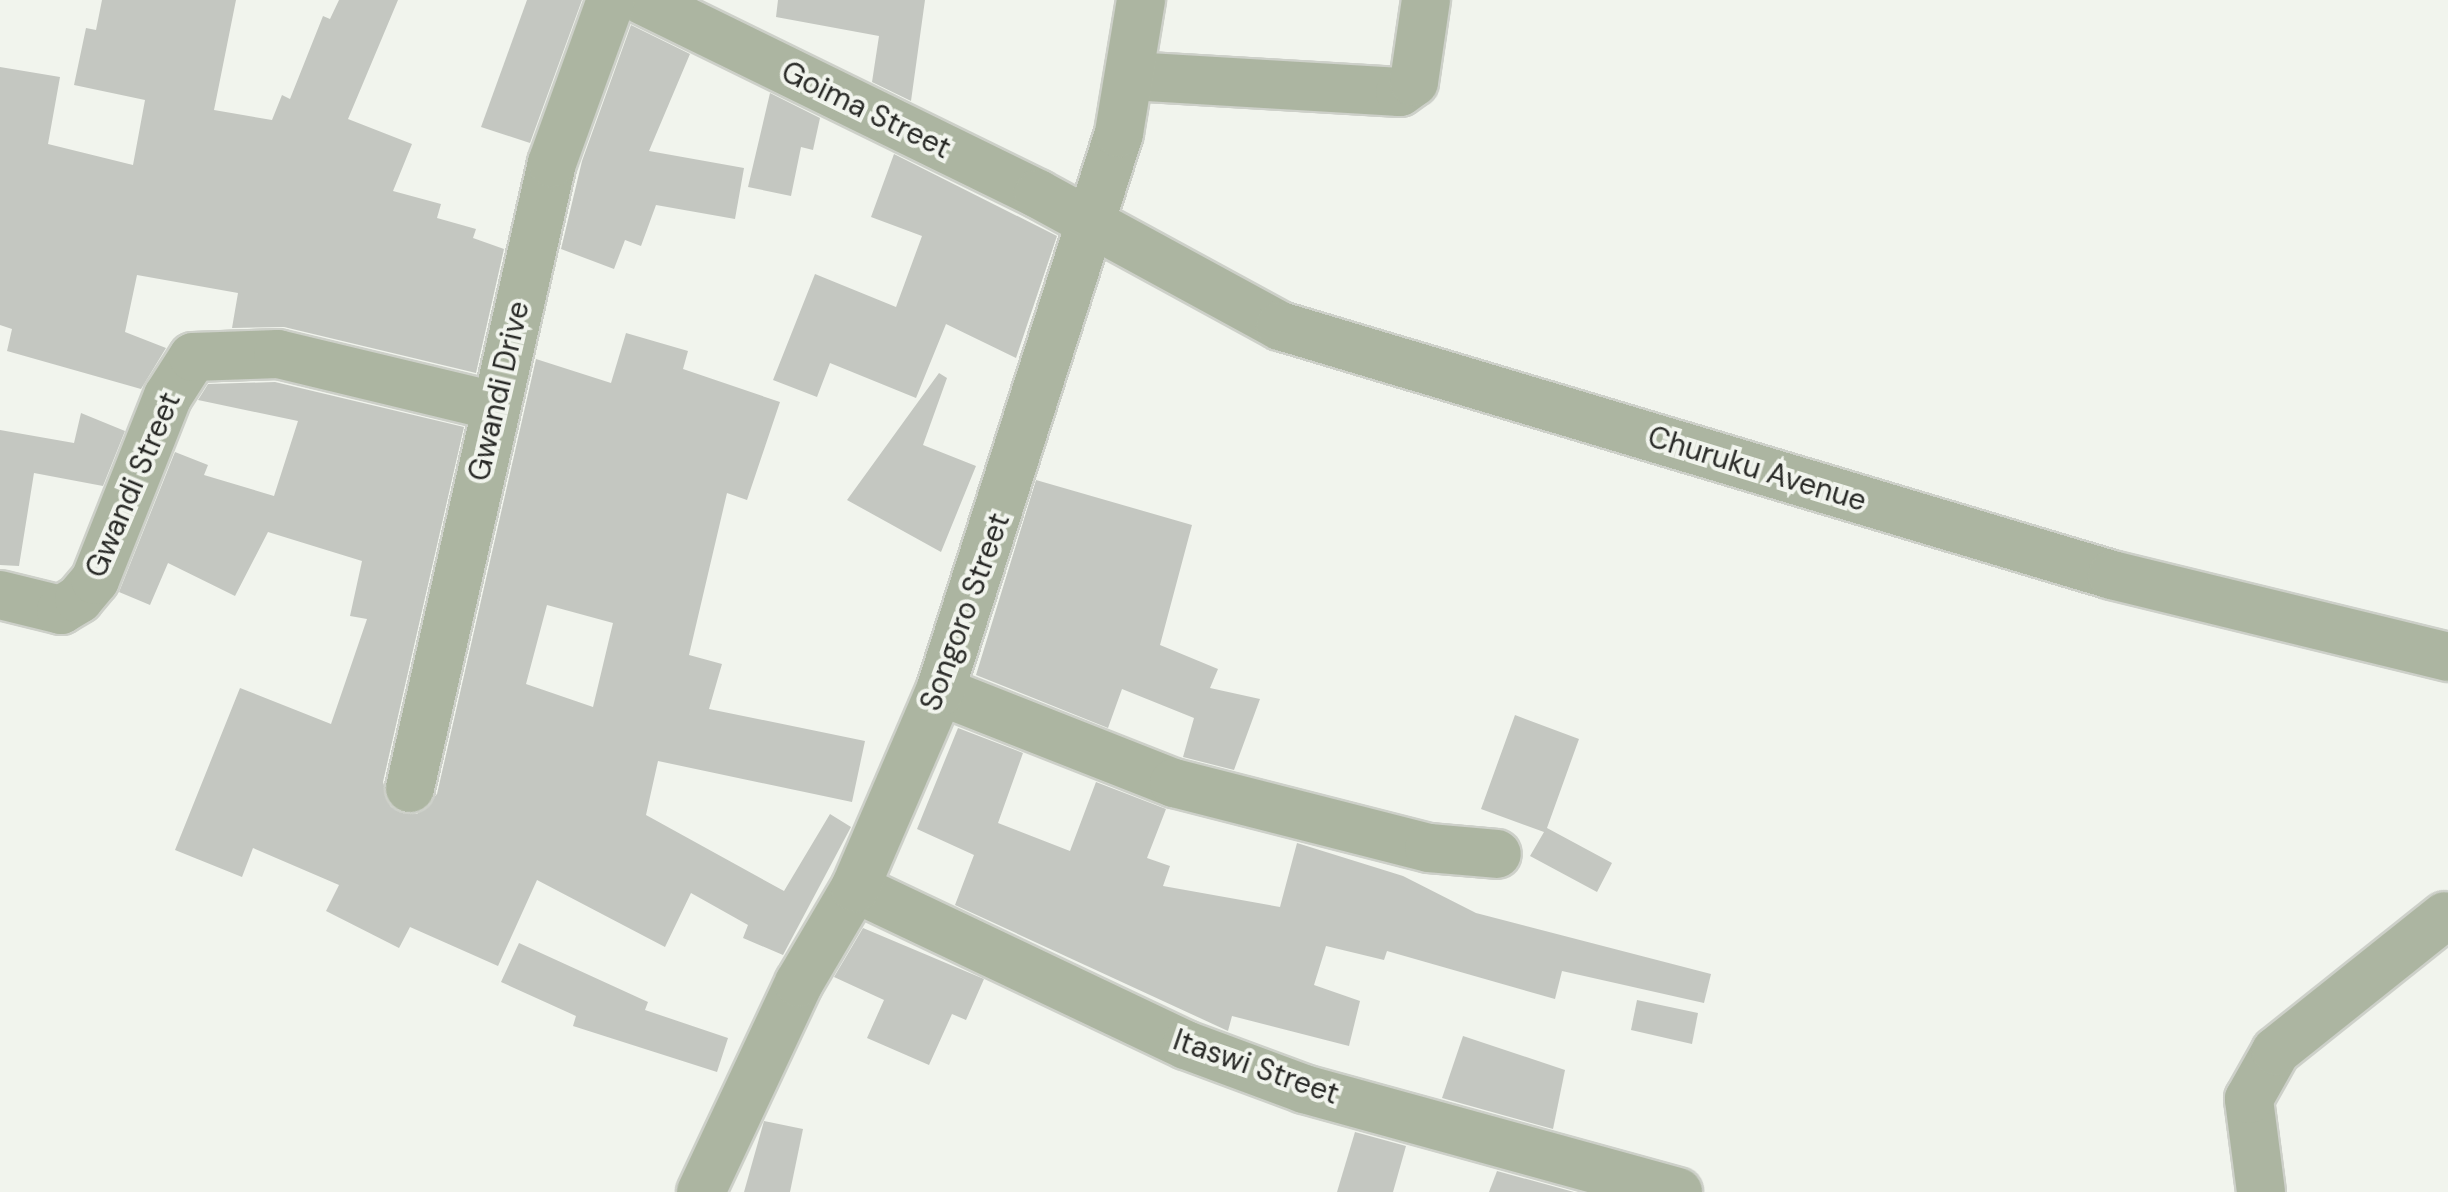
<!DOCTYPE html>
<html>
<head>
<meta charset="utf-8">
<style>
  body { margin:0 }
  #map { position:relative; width:2448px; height:1192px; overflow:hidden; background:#f1f4ed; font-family:"DM Sans",sans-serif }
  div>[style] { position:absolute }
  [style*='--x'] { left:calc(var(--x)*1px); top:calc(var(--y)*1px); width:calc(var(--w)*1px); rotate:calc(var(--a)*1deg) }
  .building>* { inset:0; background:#c4c7c1 }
  .roads { filter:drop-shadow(2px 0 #cdd0c9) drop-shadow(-2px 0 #cdd0c9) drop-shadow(0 2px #cdd0c9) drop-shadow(0 -2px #cdd0c9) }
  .minor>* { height:48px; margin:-24px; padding:0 24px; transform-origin:24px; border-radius:24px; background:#acb5a1 }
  span { translate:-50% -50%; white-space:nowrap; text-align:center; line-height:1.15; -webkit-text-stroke:8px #f1f4ed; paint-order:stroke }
  .street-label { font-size:30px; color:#292a27 }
</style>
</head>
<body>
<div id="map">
  <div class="building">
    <div style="clip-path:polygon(102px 0,236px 0,214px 110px,272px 120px,282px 95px,290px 99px,323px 16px,330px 19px,339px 0,398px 0,348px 119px,412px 144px,393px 191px,441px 204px,437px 218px,476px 229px,473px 238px,504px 249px,476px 373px,284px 327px,232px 328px,238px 293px,137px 275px,125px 332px,166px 348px,141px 389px,7px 351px,12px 329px,0 325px,0 67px,60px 77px,48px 144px,133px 165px,145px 100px,74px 85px,86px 28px,96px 30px)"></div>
    <div style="clip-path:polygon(527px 0,582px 0,530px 143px,481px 127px)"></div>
    <div style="clip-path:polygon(778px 0,925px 0,911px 101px,872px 82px,879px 36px,776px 17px)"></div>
    <div style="clip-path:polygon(631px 25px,690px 54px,649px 151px,744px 168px,735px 219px,656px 205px,641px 246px,625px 240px,614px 269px,561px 249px,582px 161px)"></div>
    <div style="clip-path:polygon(770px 93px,820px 118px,813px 150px,801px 147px,791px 196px,748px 187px)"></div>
    <div style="clip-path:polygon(894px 154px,1057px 236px,1016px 358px,946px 324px,916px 398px,830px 363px,817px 397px,773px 380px,815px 274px,896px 307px,922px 236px,871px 217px)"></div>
    <div style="clip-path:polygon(evenodd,626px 333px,688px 351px,683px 369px,780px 402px,747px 500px,727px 493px,689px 655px,722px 664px,709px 709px,865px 741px,852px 802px,658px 761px,646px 815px,784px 891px,830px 814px,851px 827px,783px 955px,743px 938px,748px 925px,691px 893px,665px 947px,537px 880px,498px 966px,410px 927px,399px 948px,326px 911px,339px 885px,253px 848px,242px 877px,175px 850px,240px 688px,331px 724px,367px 619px,350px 616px,362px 561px,268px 532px,235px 596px,168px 563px,150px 605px,119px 592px,175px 452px,208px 465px,204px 475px,274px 496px,298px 421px,198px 400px,208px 384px,275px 382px,464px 427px,383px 782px,391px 807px,417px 814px,437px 794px,536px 359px,611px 383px,626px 333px,547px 605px,613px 623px,593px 707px,526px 684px,547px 605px)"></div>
    <div style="clip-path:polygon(939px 373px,947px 378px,923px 445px,976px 466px,941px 552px,847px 500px)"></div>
    <div style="clip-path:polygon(81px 413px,125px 431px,103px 486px,34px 473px,19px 566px,0 565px,0 430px,74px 443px)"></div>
    <div style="clip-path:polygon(1036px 480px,1192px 525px,1160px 645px,1218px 669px,1210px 688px,1260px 699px,1234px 770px,1183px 757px,1194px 718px,1122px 689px,1108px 728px,976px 675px)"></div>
    <div style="clip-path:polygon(1515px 715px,1579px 739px,1547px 828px,1612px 863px,1597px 892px,1530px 856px,1544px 832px,1481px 809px)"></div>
    <div style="clip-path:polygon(958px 728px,1023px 753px,998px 823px,1070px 851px,1096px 782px,1166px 809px,1147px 858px,1170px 866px,1163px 886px,1280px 907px,1297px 843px,1403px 876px,1476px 913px,1711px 974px,1704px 1003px,1562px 971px,1555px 999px,1387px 951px,1384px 960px,1326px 946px,1314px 985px,1360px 1001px,1349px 1046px,1232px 1016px,1228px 1031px,955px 905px,974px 855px,917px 829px)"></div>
    <div style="clip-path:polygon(863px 928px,984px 979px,966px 1020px,952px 1014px,929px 1065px,867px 1038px,884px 1000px,834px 977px)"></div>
    <div style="clip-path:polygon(519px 943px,648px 1002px,645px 1010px,728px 1038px,717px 1072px,573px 1026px,576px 1016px,501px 982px)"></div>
    <div style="clip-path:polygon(1637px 1000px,1698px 1013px,1692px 1044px,1631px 1030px)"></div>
    <div style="clip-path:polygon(1463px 1036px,1565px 1070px,1553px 1129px,1442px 1098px)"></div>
    <div style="clip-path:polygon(764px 1121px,803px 1129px,790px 1192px,744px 1192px)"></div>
    <div style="clip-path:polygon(1355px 1132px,1406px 1146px,1393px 1192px,1337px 1192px)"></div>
    <div style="clip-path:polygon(1497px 1171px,1574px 1192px,1489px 1192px)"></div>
  </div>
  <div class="roads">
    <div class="minor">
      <div style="--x:642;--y:0;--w:441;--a:26.1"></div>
      <div style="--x:1038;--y:194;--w:276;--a:28.6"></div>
      <div style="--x:1280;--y:326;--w:868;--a:16.66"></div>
      <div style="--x:2112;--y:575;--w:346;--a:13.7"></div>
      <div style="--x:1131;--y:76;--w:269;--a:3.4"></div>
      <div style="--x:1400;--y:92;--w:17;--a:-36"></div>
      <div style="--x:1414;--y:82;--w:83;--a:-81.7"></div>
      <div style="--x:0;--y:595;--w:63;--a:13.8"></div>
      <div style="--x:61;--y:610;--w:21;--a:-31"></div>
      <div style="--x:79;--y:599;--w:25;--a:-50"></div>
      <div style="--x:95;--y:580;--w:198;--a:-68.4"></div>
      <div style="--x:168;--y:396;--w:46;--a:-57.3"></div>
      <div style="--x:193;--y:357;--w:85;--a:-2"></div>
      <div style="--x:278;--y:354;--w:223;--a:13.5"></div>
      <div style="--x:940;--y:691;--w:251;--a:21.5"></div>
      <div style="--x:1174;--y:783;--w:263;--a:14.3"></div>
      <div style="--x:1429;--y:848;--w:68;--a:5"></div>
      <div style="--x:410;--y:788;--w:641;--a:-77.2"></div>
      <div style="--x:552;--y:163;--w:173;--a:-70.1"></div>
      <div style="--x:855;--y:888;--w:366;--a:25.4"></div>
      <div style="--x:1186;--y:1045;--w:126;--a:20.4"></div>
      <div style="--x:1304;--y:1089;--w:388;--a:15.4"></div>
      <div style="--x:701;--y:1192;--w:231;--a:-64.9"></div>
      <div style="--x:799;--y:983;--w:110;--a:-59.5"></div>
      <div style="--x:855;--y:888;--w:215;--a:-66.7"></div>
      <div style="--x:940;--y:691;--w:586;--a:-72.21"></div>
      <div style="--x:1119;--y:133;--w:135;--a:-80.6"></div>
      <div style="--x:2261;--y:1192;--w:94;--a:-97.4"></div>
      <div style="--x:2249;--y:1099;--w:55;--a:-60.6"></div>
      <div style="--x:2276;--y:1051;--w:216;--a:-38.6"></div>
    </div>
  </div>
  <div class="street-label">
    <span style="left:866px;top:110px;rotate:26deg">Goima Street</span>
    <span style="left:499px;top:391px;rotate:-77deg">Gwandi Drive</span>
    <span style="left:1757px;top:469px;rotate:17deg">Churuku Avenue</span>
    <span style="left:133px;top:485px;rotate:-67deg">Gwandi Street</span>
    <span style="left:965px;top:612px;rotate:-70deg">Songoro Street</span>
    <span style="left:1256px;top:1067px;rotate:19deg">Itaswi Street</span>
  </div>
</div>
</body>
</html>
